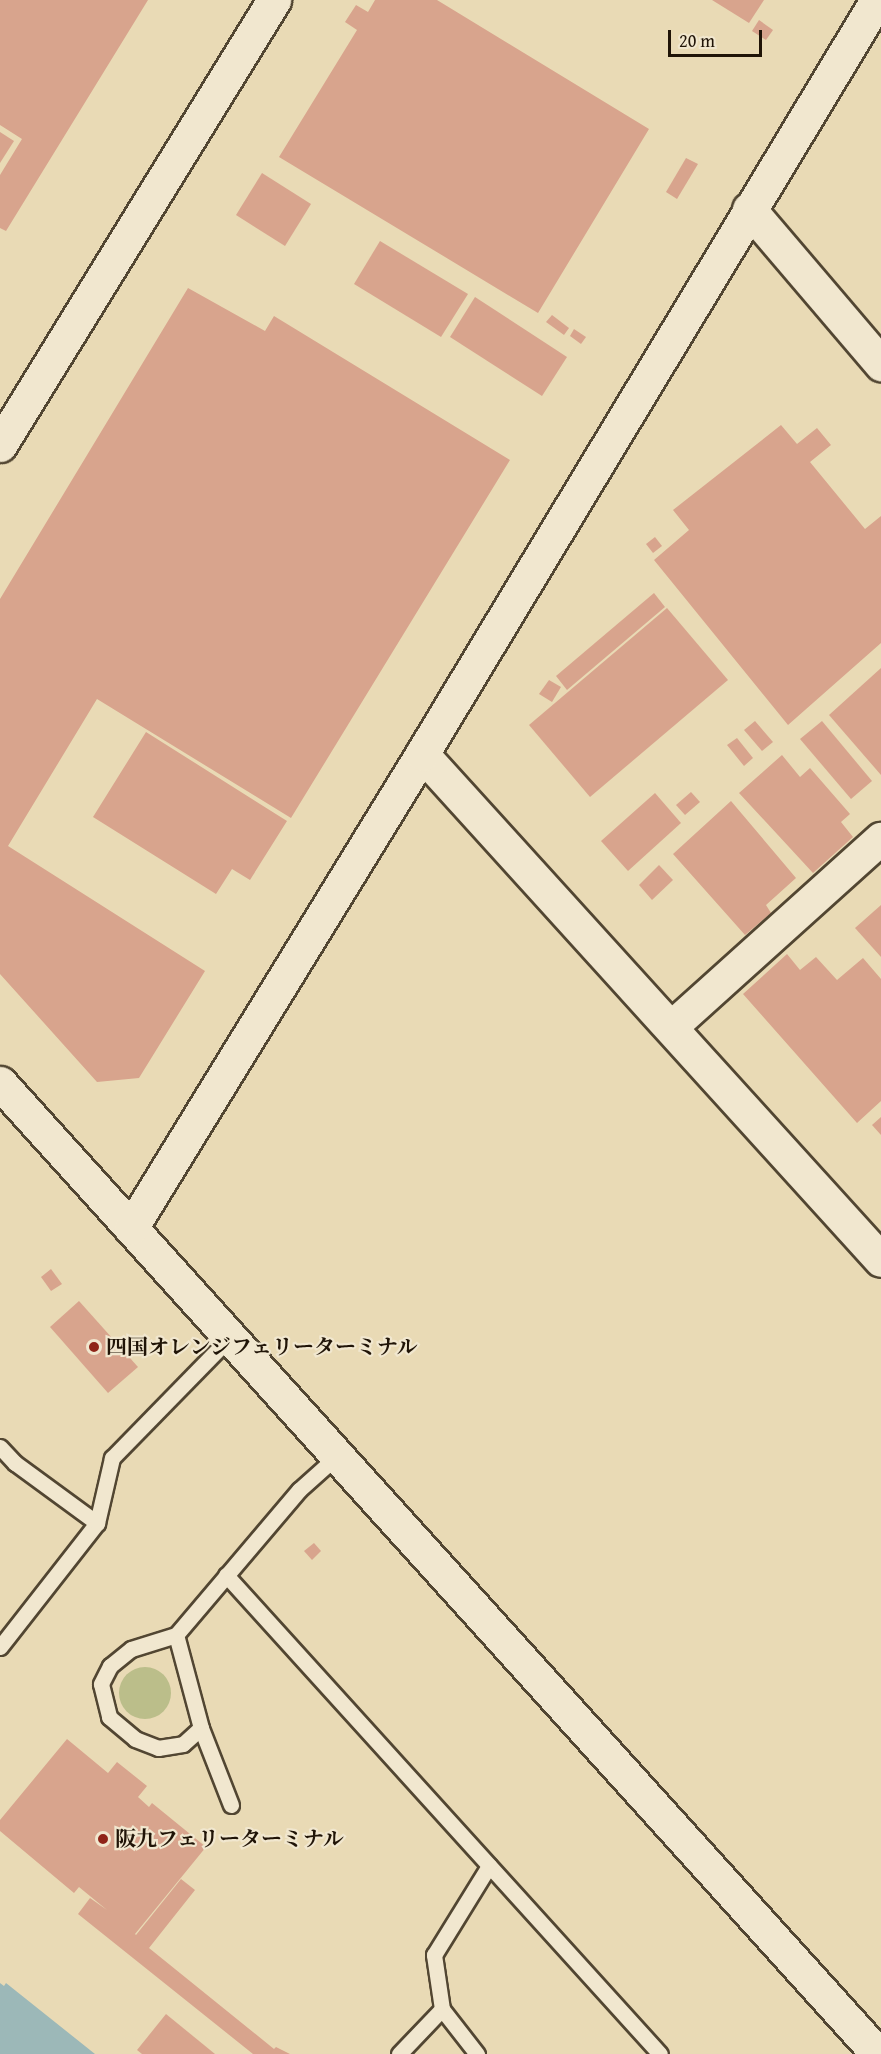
<!DOCTYPE html>
<html>
<head>
<meta charset="utf-8">
<style>
  body { margin:0 }
  #map { position:relative; width:881px; height:2054px; overflow:hidden; background:#e9dab5; font-family:"Gentium Book Plus","Noto Serif JP",serif }
  div>[style] { position:absolute }
  [style*='--x'] { left:calc(var(--x)*1px); top:calc(var(--y)*1px); width:calc(var(--w)*1px); rotate:calc(var(--a)*1deg) }
  .green>* { inset:0; background:#bbbe8a }
  .round { border-radius:50% }
  .water>* { inset:0; background:#9cb8b8 }
  .building>* { inset:0; background:#d8a48d }
  .roads { filter:drop-shadow(2px 0 #524632) drop-shadow(-2px 0 #524632) drop-shadow(0 2px #524632) drop-shadow(0 -2px #524632) }
  .service>* { height:15px; margin:-7.5px; padding:0 7.5px; transform-origin:7.5px; border-radius:7.5px; background:#f1e7cf }
  .minor>* { height:32px; margin:-16px; padding:0 16px; transform-origin:16px; border-radius:16px; background:#f1e7cf }
  .tertiary>* { height:33px; margin:-16.5px; padding:0 16.5px; transform-origin:16.5px; border-radius:16.5px; background:#f1e7cf }
  .dots>* { width:16px; height:16px; translate:-50% -50%; box-sizing:border-box; border:3px solid #f1e7cf; border-radius:50% }
  span { translate:-50% -50%; white-space:nowrap; text-align:center; line-height:1.15; -webkit-text-stroke:4.5px #f1e7cf; paint-order:stroke }
  .poi-label { font-size:21px; color:#201407; font-weight:700 }
  .left { translate:0 -50%; text-align:left }
  .scale { position:absolute; left:668px; top:30px; width:94px; height:27px; box-sizing:border-box; border:3px solid #201407; border-top:0; padding-left:8px; font-size:18px; line-height:21px; white-space:nowrap; color:#201407; -webkit-text-stroke:4px #f1e7cf; paint-order:stroke }
</style>
</head>
<body>
<div id="map">
  <div class="green">
    <div class="round" style="left:119px;top:1667px;width:52px;height:52px"></div>
  </div>
  <div class="water">
    <div style="clip-path:polygon(0 1983px,4px 1986px,6px 1983px,95px 2054px,0 2054px)"></div>
  </div>
  <div class="building">
    <div style="clip-path:polygon(0 0,148px 0,6px 231px,0 228px,0 175px,22px 139px,0 125px)"></div>
    <div style="clip-path:polygon(375px 0,437px 0,649px 129px,538px 313px,279px 157px,357px 30px,345px 22px,356px 5px,368px 12px)"></div>
    <div style="clip-path:polygon(712px 0,764px 0,749px 23px)"></div>
    <div style="clip-path:polygon(759px 20px,773px 30px,766px 40px,752px 31px)"></div>
    <div style="clip-path:polygon(0 132px,14px 141px,0 163px)"></div>
    <div style="clip-path:polygon(686px 158px,698px 164px,677px 199px,666px 192px)"></div>
    <div style="clip-path:polygon(262px 173px,311px 204px,285px 246px,236px 215px)"></div>
    <div style="clip-path:polygon(380px 241px,468px 294px,441px 337px,354px 284px)"></div>
    <div style="clip-path:polygon(188px 288px,265px 331px,274px 316px,510px 460px,291px 818px,97px 699px,8px 846px,205px 971px,139px 1078px,97px 1082px,0 974px,0 599px)"></div>
    <div style="clip-path:polygon(475px 297px,567px 357px,542px 396px,450px 337px)"></div>
    <div style="clip-path:polygon(552px 315px,569px 328px,564px 335px,546px 322px)"></div>
    <div style="clip-path:polygon(574px 329px,586px 337px,581px 344px,570px 336px)"></div>
    <div style="clip-path:polygon(781px 425px,797px 444px,817px 428px,831px 445px,810px 462px,865px 529px,881px 516px,881px 643px,788px 725px,654px 560px,689px 530px,673px 510px)"></div>
    <div style="clip-path:polygon(655px 537px,662px 546px,653px 553px,646px 544px)"></div>
    <div style="clip-path:polygon(654px 593px,665px 607px,567px 690px,556px 676px)"></div>
    <div style="clip-path:polygon(667px 608px,728px 680px,590px 797px,529px 725px)"></div>
    <div style="clip-path:polygon(881px 668px,881px 775px,829px 715px)"></div>
    <div style="clip-path:polygon(549px 680px,561px 687px,552px 702px,539px 694px)"></div>
    <div style="clip-path:polygon(755px 721px,773px 742px,762px 751px,744px 730px)"></div>
    <div style="clip-path:polygon(822px 721px,872px 781px,851px 799px,800px 739px)"></div>
    <div style="clip-path:polygon(146px 732px,287px 821px,250px 880px,232px 869px,216px 894px,93px 817px)"></div>
    <div style="clip-path:polygon(737px 738px,753px 758px,744px 766px,727px 745px)"></div>
    <div style="clip-path:polygon(782px 755px,800px 777px,810px 768px,850px 814px,841px 822px,853px 837px,813px 873px,739px 793px)"></div>
    <div style="clip-path:polygon(691px 792px,700px 802px,685px 815px,676px 805px)"></div>
    <div style="clip-path:polygon(655px 793px,681px 823px,628px 871px,601px 841px)"></div>
    <div style="clip-path:polygon(731px 801px,796px 878px,766px 905px,771px 913px,745px 935px,673px 854px)"></div>
    <div style="clip-path:polygon(659px 865px,673px 880px,652px 900px,639px 885px)"></div>
    <div style="clip-path:polygon(881px 905px,881px 957px,855px 928px)"></div>
    <div style="clip-path:polygon(787px 954px,800px 970px,816px 957px,837px 980px,863px 958px,881px 979px,881px 1101px,857px 1123px,743px 994px)"></div>
    <div style="clip-path:polygon(881px 1117px,881px 1135px,872px 1125px)"></div>
    <div style="clip-path:polygon(51px 1269px,62px 1284px,51px 1291px,41px 1277px)"></div>
    <div style="clip-path:polygon(79px 1301px,138px 1367px,108px 1393px,50px 1327px)"></div>
    <div style="clip-path:polygon(314px 1543px,321px 1551px,312px 1560px,304px 1551px)"></div>
    <div style="clip-path:polygon(67px 1739px,108px 1773px,117px 1762px,147px 1786px,138px 1797px,149px 1807px,152px 1803px,206px 1847px,135px 1934px,136px 1935px,181px 1879px,195px 1890px,149px 1948px,274px 2049px,276px 2047px,290px 2054px,253px 2054px,78px 1914px,90px 1898px,107px 1910px,79px 1887px,74px 1893px,0 1831px,0 1820px)"></div>
    <div style="clip-path:polygon(166px 2014px,215px 2054px,142px 2054px,137px 2050px)"></div>
  </div>
  <div class="roads">
    <div class="service">
      <div style="--x:0;--y:1447;--w:22;--a:47"></div>
      <div style="--x:15;--y:1463;--w:102;--a:36.2"></div>
      <div style="--x:226;--y:1575;--w:646;--a:47.82"></div>
      <div style="--x:176;--y:1635;--w:47;--a:162.7"></div>
      <div style="--x:131;--y:1649;--w:27;--a:141"></div>
      <div style="--x:110;--y:1666;--w:20;--a:117"></div>
      <div style="--x:101;--y:1684;--w:34;--a:76"></div>
      <div style="--x:109;--y:1717;--w:34;--a:40"></div>
      <div style="--x:135;--y:1739;--w:25;--a:21"></div>
      <div style="--x:158;--y:1748;--w:25;--a:-9"></div>
      <div style="--x:183;--y:1744;--w:24;--a:-42"></div>
      <div style="--x:0;--y:1647;--w:157;--a:-52"></div>
      <div style="--x:97;--y:1523;--w:67;--a:-77"></div>
      <div style="--x:112;--y:1458;--w:169;--a:-45.7"></div>
      <div style="--x:231;--y:1805;--w:83;--a:-111.3"></div>
      <div style="--x:201;--y:1728;--w:96;--a:-105"></div>
      <div style="--x:176;--y:1635;--w:190;--a:-49.7"></div>
      <div style="--x:299;--y:1490;--w:51;--a:-41.8"></div>
      <div style="--x:399;--y:2054;--w:62;--a:-46.3"></div>
      <div style="--x:477;--y:2054;--w:57;--a:-127.9"></div>
      <div style="--x:442;--y:2009;--w:55;--a:-98.4"></div>
      <div style="--x:434;--y:1955;--w:105;--a:-58.3"></div>
    </div>
    <div class="minor">
      <div style="--x:671;--y:1028;--w:283;--a:-42"></div>
    </div>
    <div class="tertiary">
      <div style="--x:749;--y:209;--w:204;--a:49.6"></div>
      <div style="--x:0;--y:445;--w:523;--a:-58.38"></div>
      <div style="--x:422;--y:754;--w:683;--a:47.79"></div>
      <div style="--x:0;--y:1083;--w:1309;--a:47.88"></div>
      <div style="--x:131;--y:1228;--w:556;--a:-58.45"></div>
      <div style="--x:422;--y:754;--w:881;--a:-58.89"></div>
    </div>
  </div>
  <div class="dots">
    <div style="left:94px;top:1347px;background:#8f2418"></div>
    <div style="left:103px;top:1839px;background:#8f2418"></div>
  </div>
  <div class="poi-label">
    <span class="left" style="left:106px;top:1347px">四国オレンジフェリーターミナル</span>
    <span class="left" style="left:115px;top:1839px">阪九フェリーターミナル</span>
  </div>
  <div class="scale">20 m</div>
</div>
</body>
</html>
